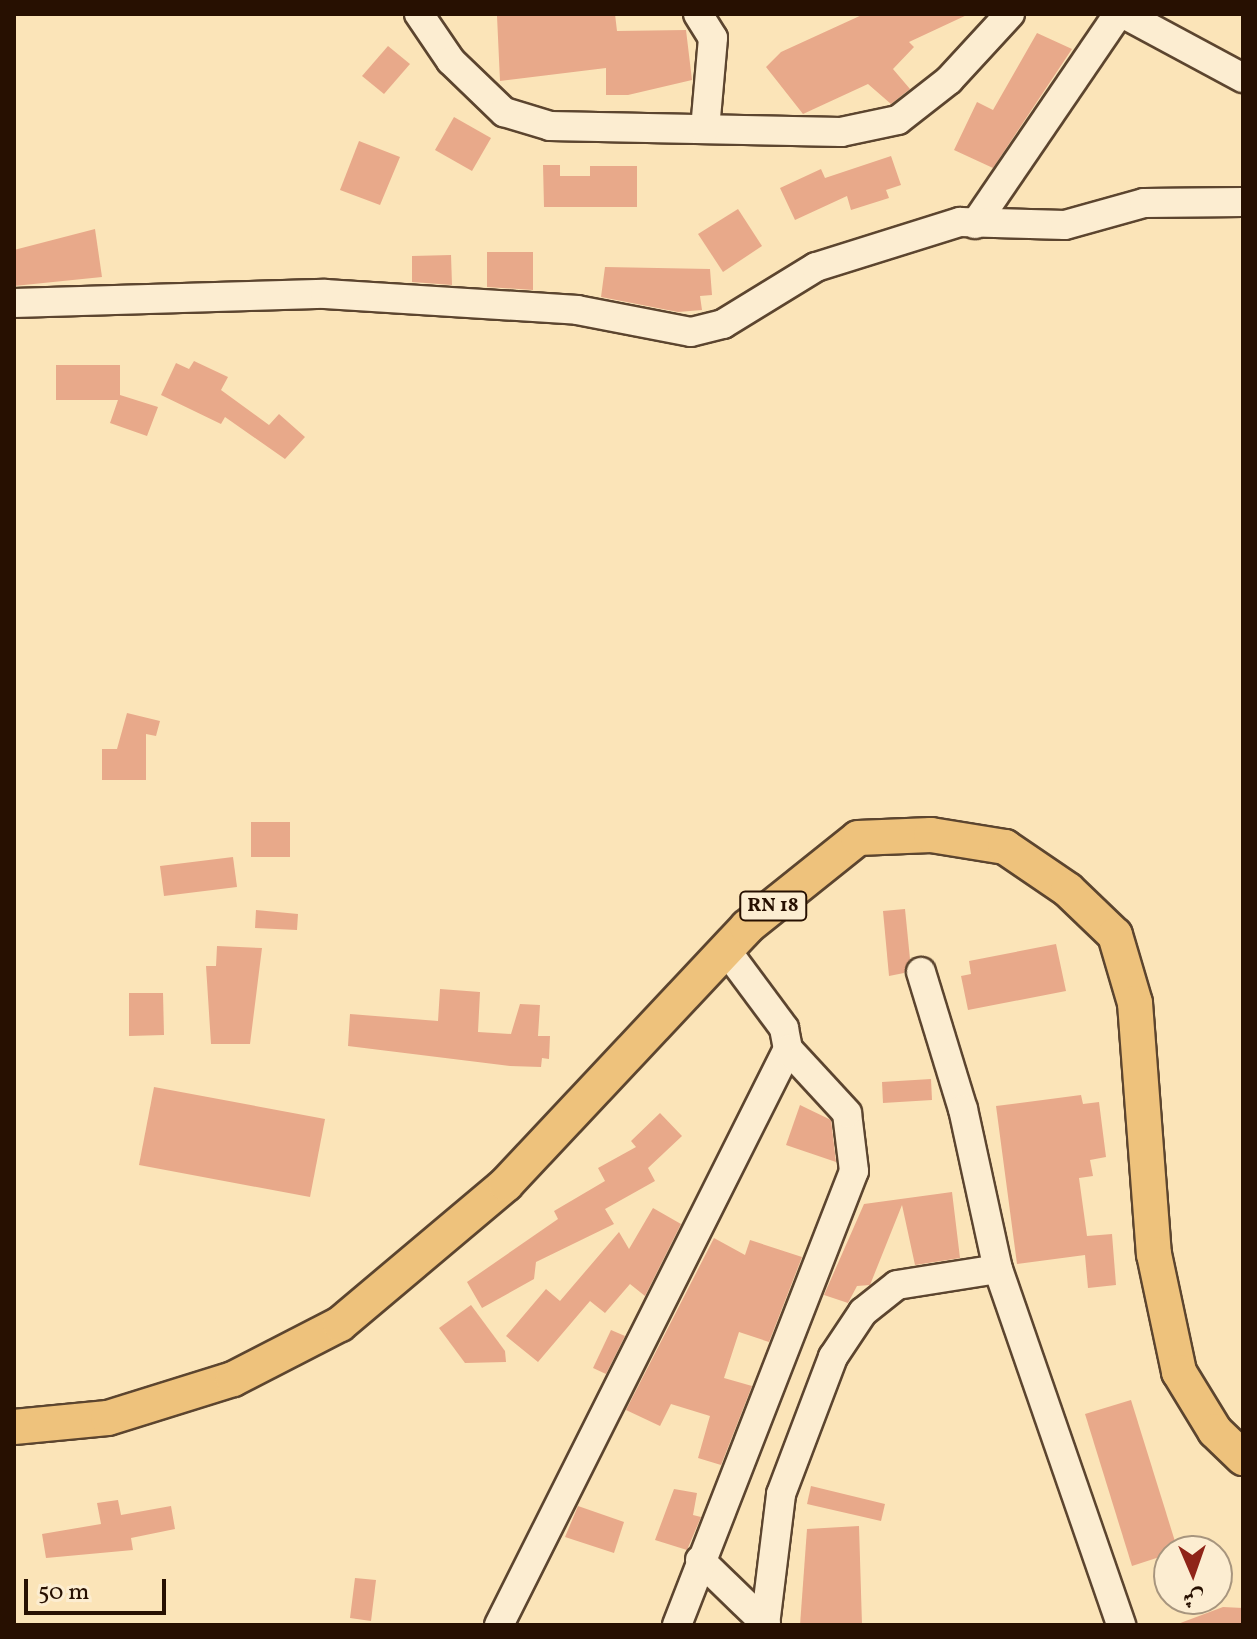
<!DOCTYPE html>
<html>
<head>
<meta charset="utf-8">
<style>
  body { margin:0 }
  #map { position:relative; width:1257px; height:1639px; overflow:hidden; background:#fbe4b8; font-family:Vollkorn,Amiri,serif }
  div>[style] { position:absolute }
  [style*='--x'] { left:calc(var(--x)*1px); top:calc(var(--y)*1px); width:calc(var(--w)*1px); rotate:calc(var(--a)*1deg) }
  .building>* { inset:0; background:#e8a98a }
  .roads { filter:drop-shadow(2px 0 #5c452f) drop-shadow(-2px 0 #5c452f) drop-shadow(0 2px #5c452f) drop-shadow(0 -2px #5c452f) }
  .minor>* { height:28px; margin:-14px; padding:0 14px; transform-origin:14px; border-radius:14px; background:#fcedd1 }
  .major>* { height:34px; margin:-17px; padding:0 17px; transform-origin:17px; border-radius:17px; background:#eec27c }
  span { translate:-50% -50%; white-space:nowrap; text-align:center; line-height:1.15; -webkit-text-stroke:8px #fcedd1; paint-order:stroke }
  .shield-label span { padding:2px 6px; background:#fcedd1; border:2px solid; border-radius:6px; -webkit-text-stroke-width:0 }
  .shield-label { font-size:20px; color:#271001; font-weight:700 }
  .frame { position:absolute; inset:0; border:16px solid #271001; pointer-events:none }
  .north { position:absolute; left:1153px; top:1535px; width:80px; height:80px; box-sizing:border-box; background:#fcedd1; border:2px solid #a7957e; border-radius:50%; rotate:178deg; font-size:22px; font-weight:700; line-height:32px; text-align:center; color:#271001 }
  .north::after { content:''; display:block; margin:auto; width:28px; height:36px; background:#8f2418; clip-path:polygon(50% 0,100% 100%,50% 72%,0 100%) }
  .scale { position:absolute; left:24px; top:1579px; width:142px; height:36px; box-sizing:border-box; border:4px solid #271001; border-top:0; padding-left:10px; font-size:24px; line-height:28px; white-space:nowrap; color:#271001; -webkit-text-stroke:6px #fcedd1; paint-order:stroke }
</style>
</head>
<body>
<div id="map">
  <div class="building">
    <div style="clip-path:polygon(615px 14px,617px 31px,686px 30px,692px 80px,628px 95px,606px 95px,606px 68px,500px 81px,497px 16px)"></div>
    <div style="clip-path:polygon(864px 14px,969px 14px,909px 42px,914px 47px,893px 69px,910px 89px,891px 104px,868px 84px,803px 114px,766px 67px,781px 52px)"></div>
    <div style="clip-path:polygon(1037px 33px,1072px 49px,993px 168px,954px 150px,977px 102px,993px 110px)"></div>
    <div style="clip-path:polygon(388px 46px,410px 64px,384px 94px,362px 76px)"></div>
    <div style="clip-path:polygon(454px 117px,491px 138px,472px 171px,435px 150px)"></div>
    <div style="clip-path:polygon(359px 141px,400px 157px,380px 205px,340px 190px)"></div>
    <div style="clip-path:polygon(891px 156px,901px 185px,886px 190px,889px 198px,851px 210px,847px 196px,795px 220px,780px 188px,821px 169px,825px 178px)"></div>
    <div style="clip-path:polygon(543px 165px,560px 165px,560px 176px,590px 176px,590px 166px,637px 166px,637px 207px,544px 207px)"></div>
    <div style="clip-path:polygon(738px 209px,762px 246px,723px 272px,698px 234px)"></div>
    <div style="clip-path:polygon(95px 229px,102px 277px,14px 286px,14px 250px)"></div>
    <div style="clip-path:polygon(487px 252px,533px 252px,533px 290px,487px 287px)"></div>
    <div style="clip-path:polygon(451px 255px,452px 285px,412px 282px,412px 256px)"></div>
    <div style="clip-path:polygon(605px 267px,710px 269px,712px 295px,700px 296px,702px 310px,678px 312px,601px 297px)"></div>
    <div style="clip-path:polygon(194px 361px,228px 377px,221px 390px,269px 425px,279px 414px,305px 437px,285px 459px,225px 417px,221px 424px,161px 395px,176px 363px,189px 369px)"></div>
    <div style="clip-path:polygon(56px 365px,120px 365px,120px 395px,158px 407px,147px 436px,110px 423px,118px 400px,56px 400px)"></div>
    <div style="clip-path:polygon(127px 713px,160px 721px,156px 736px,146px 734px,146px 780px,102px 780px,102px 749px,117px 749px)"></div>
    <div style="clip-path:polygon(251px 822px,290px 822px,290px 857px,251px 857px)"></div>
    <div style="clip-path:polygon(233px 857px,237px 887px,164px 896px,160px 866px)"></div>
    <div style="clip-path:polygon(905px 909px,910px 959px,904px 973px,889px 976px,883px 911px)"></div>
    <div style="clip-path:polygon(256px 910px,298px 914px,297px 930px,255px 928px)"></div>
    <div style="clip-path:polygon(1056px 944px,1066px 991px,968px 1010px,961px 976px,971px 974px,969px 961px)"></div>
    <div style="clip-path:polygon(217px 946px,262px 948px,250px 1044px,211px 1044px,206px 966px,216px 966px)"></div>
    <div style="clip-path:polygon(440px 989px,480px 992px,478px 1032px,511px 1034px,520px 1004px,540px 1005px,538px 1036px,550px 1036px,549px 1059px,542px 1058px,541px 1067px,510px 1066px,348px 1046px,350px 1014px,438px 1021px)"></div>
    <div style="clip-path:polygon(129px 993px,163px 993px,164px 1035px,129px 1036px)"></div>
    <div style="clip-path:polygon(931px 1079px,932px 1100px,883px 1103px,882px 1082px)"></div>
    <div style="clip-path:polygon(154px 1087px,325px 1119px,310px 1197px,139px 1165px)"></div>
    <div style="clip-path:polygon(1081px 1095px,1083px 1104px,1099px 1102px,1106px 1157px,1090px 1160px,1093px 1176px,1079px 1178px,1087px 1236px,1112px 1234px,1116px 1285px,1088px 1288px,1085px 1255px,1017px 1264px,996px 1106px)"></div>
    <div style="clip-path:polygon(800px 1105px,831px 1120px,836px 1162px,786px 1145px)"></div>
    <div style="clip-path:polygon(660px 1113px,682px 1136px,648px 1168px,655px 1181px,605px 1209px,614px 1224px,536px 1262px,534px 1279px,482px 1308px,467px 1282px,558px 1219px,554px 1211px,605px 1181px,598px 1168px,636px 1147px,631px 1141px)"></div>
    <div style="clip-path:polygon(952px 1192px,960px 1258px,915px 1265px,902px 1205px,870px 1285px,857px 1286px,848px 1303px,824px 1295px,864px 1204px)"></div>
    <div style="clip-path:polygon(653px 1208px,681px 1224px,645px 1296px,630px 1284px,605px 1313px,590px 1301px,538px 1362px,506px 1336px,546px 1289px,560px 1301px,619px 1232px,629px 1249px)"></div>
    <div style="clip-path:polygon(714px 1238px,745px 1255px,750px 1240px,802px 1257px,769px 1342px,739px 1332px,724px 1378px,752px 1386px,721px 1465px,698px 1458px,710px 1416px,671px 1404px,660px 1426px,626px 1410px)"></div>
    <div style="clip-path:polygon(471px 1305px,505px 1351px,506px 1362px,465px 1363px,439px 1328px)"></div>
    <div style="clip-path:polygon(611px 1330px,625px 1336px,606px 1374px,593px 1368px)"></div>
    <div style="clip-path:polygon(1131px 1400px,1178px 1551px,1132px 1566px,1085px 1414px)"></div>
    <div style="clip-path:polygon(811px 1486px,885px 1504px,881px 1521px,807px 1504px)"></div>
    <div style="clip-path:polygon(674px 1489px,697px 1493px,693px 1515px,701px 1517px,687px 1550px,655px 1540px)"></div>
    <div style="clip-path:polygon(118px 1500px,121px 1515px,171px 1506px,175px 1529px,131px 1538px,133px 1550px,46px 1558px,42px 1534px,101px 1524px,97px 1503px)"></div>
    <div style="clip-path:polygon(578px 1506px,624px 1522px,614px 1553px,565px 1537px)"></div>
    <div style="clip-path:polygon(859px 1526px,862px 1625px,800px 1625px,807px 1529px)"></div>
    <div style="clip-path:polygon(355px 1578px,376px 1580px,371px 1621px,350px 1618px)"></div>
    <div style="clip-path:polygon(1223px 1607px,1243px 1608px,1243px 1625px,1175px 1625px)"></div>
  </div>
  <div class="roads">
    <div class="minor">
      <div style="--x:419;--y:14;--w:57;--a:55.8"></div>
      <div style="--x:451;--y:61;--w:74;--a:43.9"></div>
      <div style="--x:504;--y:112;--w:48;--a:16.9"></div>
      <div style="--x:550;--y:126;--w:291;--a:1.2"></div>
      <div style="--x:841;--y:132;--w:58;--a:-11.9"></div>
      <div style="--x:898;--y:120;--w:65;--a:-38.1"></div>
      <div style="--x:949;--y:80;--w:90;--a:-47.3"></div>
      <div style="--x:698;--y:14;--w:28;--a:58"></div>
      <div style="--x:713;--y:38;--w:91;--a:95"></div>
      <div style="--x:1124;--y:14;--w:135;--a:28.3"></div>
      <div style="--x:975;--y:224;--w:254;--a:-55.7"></div>
      <div style="--x:14;--y:303;--w:311;--a:-1.7"></div>
      <div style="--x:325;--y:294;--w:253;--a:3.6"></div>
      <div style="--x:577;--y:310;--w:116;--a:10.9"></div>
      <div style="--x:691;--y:332;--w:33;--a:-14"></div>
      <div style="--x:723;--y:324;--w:109;--a:-31.5"></div>
      <div style="--x:816;--y:267;--w:151;--a:-17.4"></div>
      <div style="--x:960;--y:222;--w:105;--a:1.6"></div>
      <div style="--x:1065;--y:225;--w:82;--a:-15.6"></div>
      <div style="--x:1144;--y:203;--w:99;--a:-0.6"></div>
      <div style="--x:921;--y:972;--w:143;--a:73"></div>
      <div style="--x:963;--y:1109;--w:164;--a:77.7"></div>
      <div style="--x:998;--y:1269;--w:377;--a:70.9"></div>
      <div style="--x:700;--y:1560;--w:92;--a:44.1"></div>
      <div style="--x:499;--y:1625;--w:644;--a:-63.36"></div>
      <div style="--x:788;--y:1049;--w:21;--a:-101"></div>
      <div style="--x:784;--y:1028;--w:97;--a:-126.6"></div>
      <div style="--x:677;--y:1625;--w:487;--a:-68.7"></div>
      <div style="--x:854;--y:1171;--w:58;--a:-96.9"></div>
      <div style="--x:847;--y:1113;--w:87;--a:-132.7"></div>
      <div style="--x:765;--y:1625;--w:132;--a:-83"></div>
      <div style="--x:781;--y:1494;--w:147;--a:-69.2"></div>
      <div style="--x:833;--y:1357;--w:54;--a:-56.3"></div>
      <div style="--x:863;--y:1312;--w:43;--a:-38.5"></div>
      <div style="--x:897;--y:1285;--w:102;--a:-9"></div>
    </div>
    <div class="major">
      <div style="--x:14;--y:1427;--w:94;--a:-5.5"></div>
      <div style="--x:108;--y:1418;--w:131;--a:-17.3"></div>
      <div style="--x:233;--y:1379;--w:120;--a:-27.2"></div>
      <div style="--x:340;--y:1324;--w:217;--a:-40.1"></div>
      <div style="--x:506;--y:1184;--w:352;--a:-46.8"></div>
      <div style="--x:747;--y:927;--w:142;--a:-38.7"></div>
      <div style="--x:858;--y:838;--w:73;--a:-2.4"></div>
      <div style="--x:931;--y:835;--w:75;--a:9.2"></div>
      <div style="--x:1005;--y:847;--w:76;--a:34.3"></div>
      <div style="--x:1068;--y:890;--w:65;--a:43.8"></div>
      <div style="--x:1115;--y:935;--w:71;--a:73.6"></div>
      <div style="--x:1135;--y:1003;--w:252;--a:85.7"></div>
      <div style="--x:1154;--y:1254;--w:121;--a:78"></div>
      <div style="--x:1179;--y:1372;--w:69;--a:58.6"></div>
      <div style="--x:1215;--y:1431;--w:39;--a:44"></div>
    </div>
  </div>
  <div class="shield-label">
    <span style="left:773px;top:906px">RN 18</span>
  </div>
  <div class="frame"></div>
  <div class="north">ش</div>
  <div class="scale">50 m</div>
</div>
</body>
</html>
